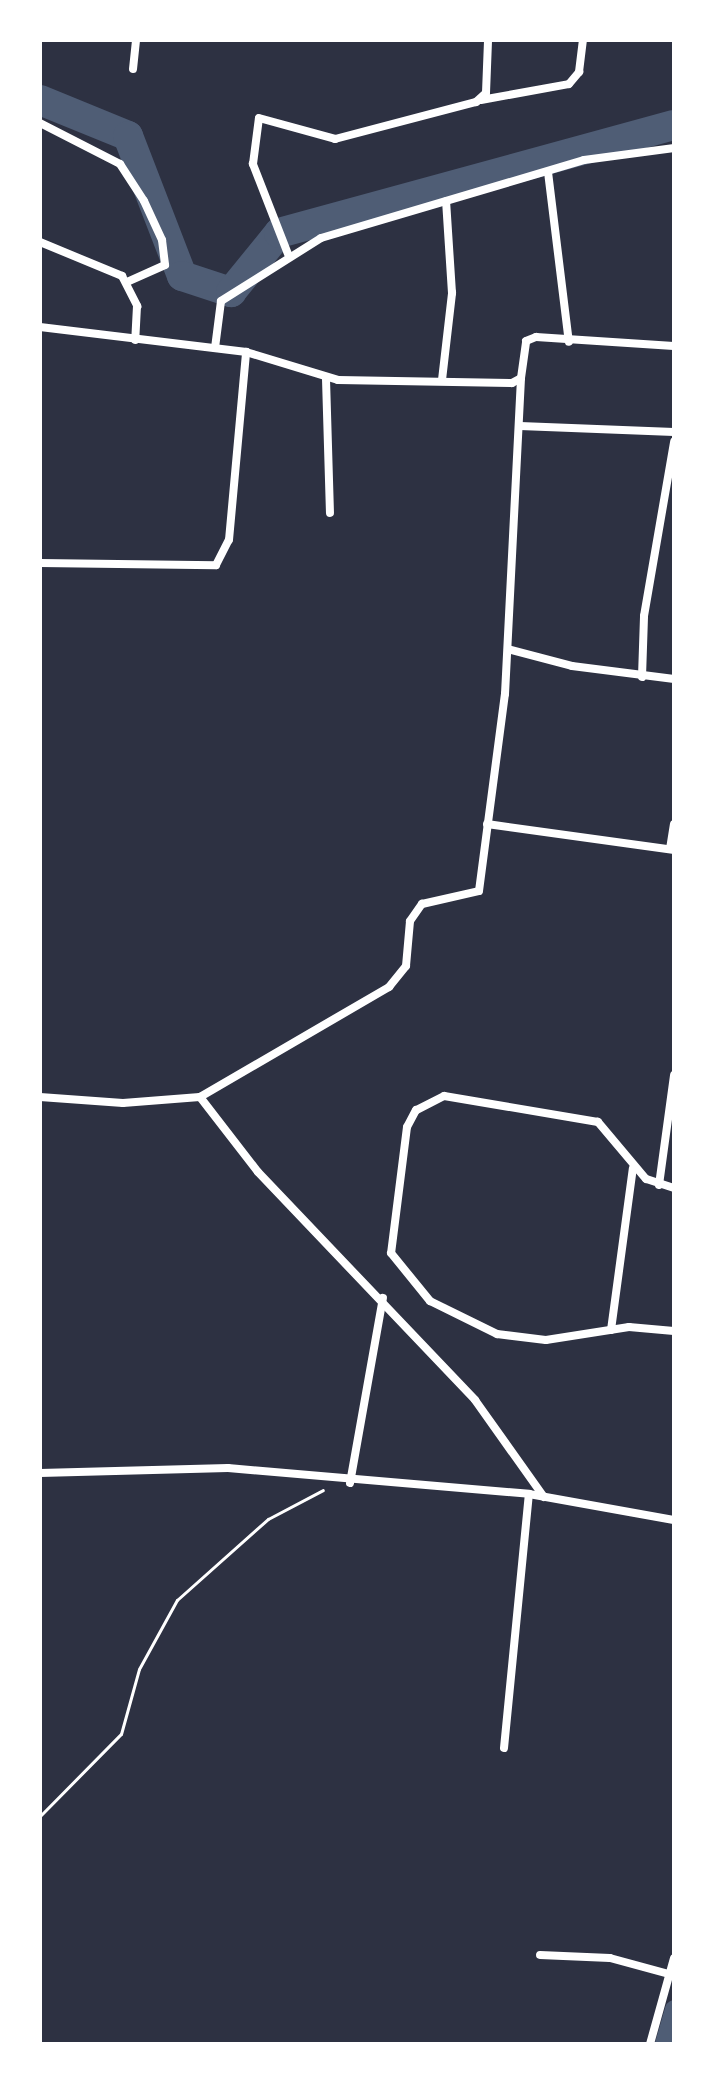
<!DOCTYPE html>
<html>
<head>
<meta charset="utf-8">
<style>
  body { margin:0 }
  #map { position:relative; width:714px; height:2084px; overflow:hidden; background:#2d3142; font-family:"Space Grotesk",sans-serif }
  div>[style] { position:absolute }
  [style*='--x'] { left:calc(var(--x)*1px); top:calc(var(--y)*1px); width:calc(var(--w)*1px); rotate:calc(var(--a)*1deg) }
  .canal>* { height:18px; margin:-9px; padding:0 9px; transform-origin:9px; border-radius:9px; background:#4f5d75 }
  .river>* { height:30px; margin:-15px; padding:0 15px; transform-origin:15px; border-radius:15px; background:#4f5d75 }
  .path>* { height:3px; margin:-1.5px; padding:0 1.5px; transform-origin:1.5px; border-radius:1.5px; background:#fff }
  .minor>* { height:8px; margin:-4px; padding:0 4px; transform-origin:4px; border-radius:4px; background:#fff }
  span { translate:-50% -50%; white-space:nowrap; text-align:center; line-height:1.15; -webkit-text-stroke:6px #fff; paint-order:stroke }
  .frame { position:absolute; inset:0; border:42px solid #fff; pointer-events:none }
</style>
</head>
<body>
<div id="map">
  <div class="canal">
    <div style="--x:664;--y:2044;--w:36;--a:-74"></div>
  </div>
  <div class="river">
    <div style="--x:40;--y:100;--w:95;--a:22.2"></div>
    <div style="--x:128;--y:136;--w:150;--a:68.9"></div>
    <div style="--x:182;--y:276;--w:52;--a:18.1"></div>
    <div style="--x:231;--y:292;--w:76;--a:-50.9"></div>
    <div style="--x:279;--y:233;--w:409;--a:-15.3"></div>
  </div>
  <div class="path">
    <div style="--x:40;--y:1816;--w:115;--a:-45.4"></div>
    <div style="--x:121;--y:1734;--w:67;--a:-74.5"></div>
    <div style="--x:139;--y:1669;--w:79;--a:-61.2"></div>
    <div style="--x:177;--y:1600;--w:122;--a:-41.7"></div>
    <div style="--x:268;--y:1519;--w:62;--a:-27.8"></div>
  </div>
  <div class="minor">
    <div style="--x:133;--y:69;--w:29;--a:-84"></div>
    <div style="--x:481;--y:100;--w:89;--a:-10.3"></div>
    <div style="--x:569;--y:84;--w:16;--a:-50"></div>
    <div style="--x:579;--y:72;--w:32;--a:-83"></div>
    <div style="--x:40;--y:123;--w:90;--a:27.1"></div>
    <div style="--x:120;--y:164;--w:44;--a:57"></div>
    <div style="--x:144;--y:201;--w:43;--a:65.2"></div>
    <div style="--x:162;--y:240;--w:25;--a:83"></div>
    <div style="--x:165;--y:265;--w:42;--a:155.9"></div>
    <div style="--x:548;--y:172;--w:171;--a:83"></div>
    <div style="--x:40;--y:242;--w:89;--a:22.5"></div>
    <div style="--x:122;--y:276;--w:34;--a:63"></div>
    <div style="--x:137;--y:306;--w:34;--a:93"></div>
    <div style="--x:288;--y:254;--w:97;--a:-111.3"></div>
    <div style="--x:253;--y:164;--w:46;--a:-82.6"></div>
    <div style="--x:259;--y:118;--w:79;--a:15.4"></div>
    <div style="--x:335;--y:139;--w:146;--a:-14.7"></div>
    <div style="--x:476;--y:102;--w:13;--a:-42"></div>
    <div style="--x:486;--y:93;--w:53;--a:-87.8"></div>
    <div style="--x:40;--y:327;--w:208;--a:6.9"></div>
    <div style="--x:246;--y:352;--w:96;--a:16.9"></div>
    <div style="--x:338;--y:380;--w:174;--a:1"></div>
    <div style="--x:512;--y:383;--w:10;--a:-29"></div>
    <div style="--x:521;--y:378;--w:37;--a:-82"></div>
    <div style="--x:526;--y:341;--w:11;--a:-22"></div>
    <div style="--x:536;--y:337;--w:138;--a:3.7"></div>
    <div style="--x:215;--y:348;--w:47;--a:-82.7"></div>
    <div style="--x:221;--y:301;--w:118;--a:-32.2"></div>
    <div style="--x:321;--y:238;--w:274;--a:-16.5"></div>
    <div style="--x:584;--y:160;--w:91;--a:-7.6"></div>
    <div style="--x:326;--y:379;--w:134;--a:88.3"></div>
    <div style="--x:442;--y:380;--w:88;--a:-83.4"></div>
    <div style="--x:452;--y:293;--w:92;--a:-93.7"></div>
    <div style="--x:520;--y:426;--w:154;--a:2.2"></div>
    <div style="--x:40;--y:563;--w:176;--a:0.7"></div>
    <div style="--x:216;--y:565;--w:28;--a:-63"></div>
    <div style="--x:229;--y:540;--w:189;--a:-84.8"></div>
    <div style="--x:508;--y:649;--w:66;--a:14.9"></div>
    <div style="--x:572;--y:666;--w:103;--a:7.3"></div>
    <div style="--x:642;--y:677;--w:61;--a:-88.1"></div>
    <div style="--x:644;--y:616;--w:177;--a:-80.2"></div>
    <div style="--x:487;--y:824;--w:189;--a:7.9"></div>
    <div style="--x:670;--y:849;--w:25;--a:-81"></div>
    <div style="--x:40;--y:1097;--w:83;--a:4.1"></div>
    <div style="--x:123;--y:1103;--w:77;--a:-4.5"></div>
    <div style="--x:200;--y:1097;--w:95;--a:52.3"></div>
    <div style="--x:258;--y:1172;--w:315;--a:46.4"></div>
    <div style="--x:475;--y:1400;--w:119;--a:54.6"></div>
    <div style="--x:200;--y:1097;--w:219;--a:-30.2"></div>
    <div style="--x:389;--y:987;--w:27;--a:-51"></div>
    <div style="--x:406;--y:966;--w:45;--a:-84.9"></div>
    <div style="--x:410;--y:921;--w:21;--a:-55"></div>
    <div style="--x:422;--y:904;--w:58;--a:-12.8"></div>
    <div style="--x:479;--y:891;--w:199;--a:-82.5"></div>
    <div style="--x:505;--y:694;--w:316;--a:-87.1"></div>
    <div style="--x:659;--y:1185;--w:111;--a:-82.2"></div>
    <div style="--x:674;--y:1188;--w:29;--a:-162"></div>
    <div style="--x:646;--y:1179;--w:75;--a:-130.1"></div>
    <div style="--x:598;--y:1122;--w:156;--a:-170.4"></div>
    <div style="--x:444;--y:1096;--w:31;--a:153"></div>
    <div style="--x:416;--y:1110;--w:19;--a:118"></div>
    <div style="--x:407;--y:1127;--w:127;--a:97.2"></div>
    <div style="--x:391;--y:1253;--w:62;--a:50.9"></div>
    <div style="--x:430;--y:1301;--w:75;--a:26.2"></div>
    <div style="--x:497;--y:1334;--w:49;--a:7"></div>
    <div style="--x:546;--y:1340;--w:84;--a:-8.9"></div>
    <div style="--x:629;--y:1327;--w:45;--a:5.1"></div>
    <div style="--x:611;--y:1330;--w:163;--a:-82.3"></div>
    <div style="--x:40;--y:1473;--w:188;--a:-1.5"></div>
    <div style="--x:228;--y:1468;--w:302;--a:4.9"></div>
    <div style="--x:529;--y:1494;--w:147;--a:10.2"></div>
    <div style="--x:350;--y:1483;--w:188;--a:-79.9"></div>
    <div style="--x:504;--y:1748;--w:255;--a:-84.4"></div>
    <div style="--x:540;--y:1955;--w:70;--a:2.5"></div>
    <div style="--x:610;--y:1958;--w:61;--a:15.2"></div>
    <div style="--x:650;--y:2044;--w:89;--a:-74.4"></div>
  </div>
  <div class="frame"></div>
</div>
</body>
</html>
